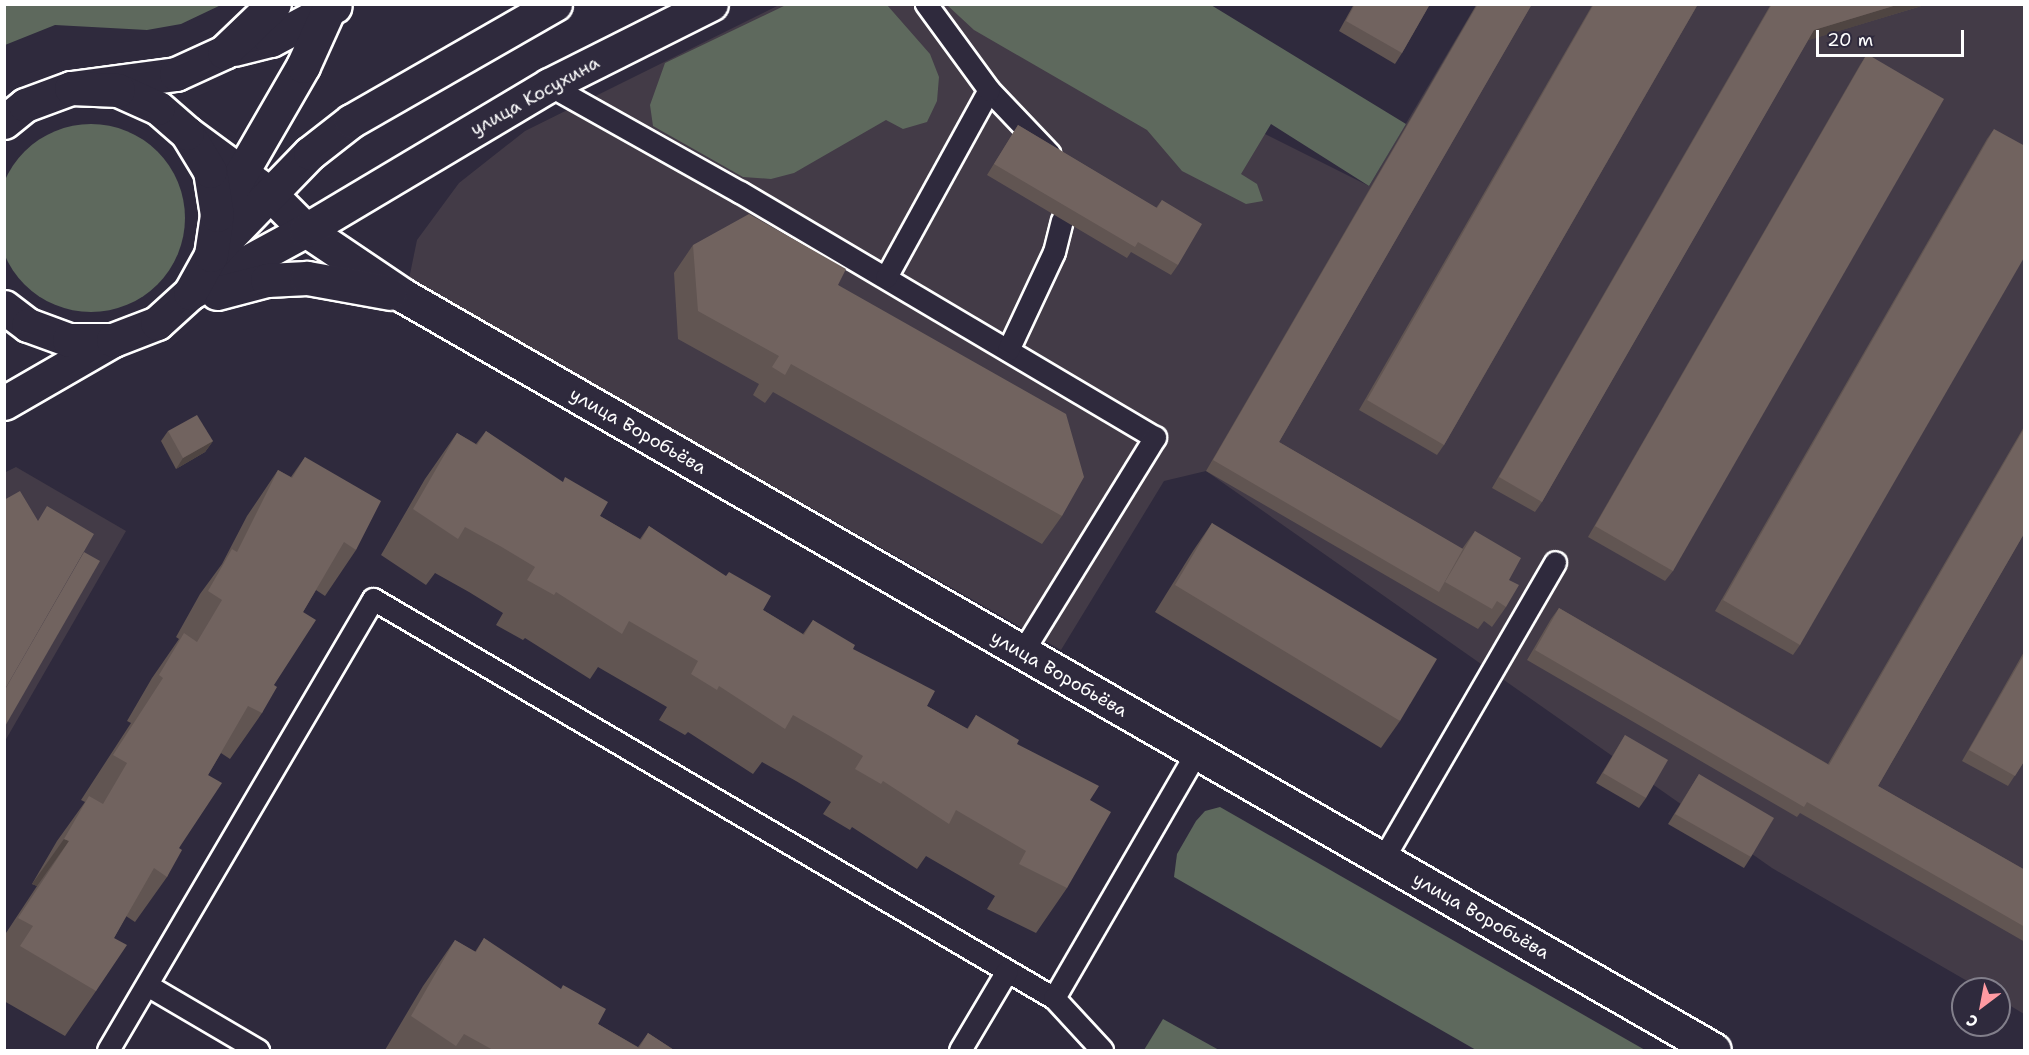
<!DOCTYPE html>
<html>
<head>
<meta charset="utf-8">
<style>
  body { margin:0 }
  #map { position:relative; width:2029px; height:1055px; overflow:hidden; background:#2f2a3d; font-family:"Shantell Sans",sans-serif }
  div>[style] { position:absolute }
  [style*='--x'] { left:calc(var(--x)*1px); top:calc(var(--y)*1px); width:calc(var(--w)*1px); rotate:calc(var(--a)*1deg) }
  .built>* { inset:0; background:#433b47 }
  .green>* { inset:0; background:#5e695d }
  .round { border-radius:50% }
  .roads { filter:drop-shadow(2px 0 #fff) drop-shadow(-2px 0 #fff) drop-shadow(0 2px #fff) drop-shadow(0 -2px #fff) }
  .lane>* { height:21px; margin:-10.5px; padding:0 10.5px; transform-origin:10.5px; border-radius:10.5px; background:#2f2a3d }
  .street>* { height:33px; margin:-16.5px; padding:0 16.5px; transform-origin:16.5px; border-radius:16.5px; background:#2f2a3d }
  .secondary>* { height:33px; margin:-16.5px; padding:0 16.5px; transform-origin:16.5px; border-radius:16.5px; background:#2f2a3d }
  .wall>* { inset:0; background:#615552 }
  .shaded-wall>* { inset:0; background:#4f4542 }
  .building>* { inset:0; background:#71635f }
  span { translate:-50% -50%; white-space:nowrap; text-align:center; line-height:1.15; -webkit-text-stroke:6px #2f2a3d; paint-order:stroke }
  .street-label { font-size:18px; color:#fff }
  .frame { position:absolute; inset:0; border:6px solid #fff; pointer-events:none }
  .north { position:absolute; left:1951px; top:977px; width:60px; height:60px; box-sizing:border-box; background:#2f2a3d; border:2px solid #827f8b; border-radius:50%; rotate:212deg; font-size:16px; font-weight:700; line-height:24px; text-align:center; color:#fff }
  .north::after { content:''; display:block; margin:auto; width:21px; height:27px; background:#ff9aa2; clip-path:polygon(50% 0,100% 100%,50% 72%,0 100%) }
  .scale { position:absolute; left:1816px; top:30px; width:148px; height:27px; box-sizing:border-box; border:3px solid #fff; border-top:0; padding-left:8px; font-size:18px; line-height:21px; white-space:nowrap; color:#fff; -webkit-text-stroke:4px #2f2a3d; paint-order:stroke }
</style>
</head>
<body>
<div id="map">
  <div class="built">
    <div style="clip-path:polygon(779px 5px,1007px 5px,1369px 186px,1476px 5px,2024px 5px,2024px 1014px,1999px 999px,1999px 989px,1981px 989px,1772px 868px,1206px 471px,1164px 481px,1061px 650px,409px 279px,417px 240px,459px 183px,525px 131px)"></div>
    <div style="clip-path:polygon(16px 467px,126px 531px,5px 741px,4px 473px)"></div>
  </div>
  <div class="green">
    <div style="clip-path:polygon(5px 4px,221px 4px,221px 5px,181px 24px,147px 30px,55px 25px,5px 45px)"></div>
    <div style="clip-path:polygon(788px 4px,887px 5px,930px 54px,939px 77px,937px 101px,927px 122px,903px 129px,886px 120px,794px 173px,771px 179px,743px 177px,653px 126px,650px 105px,665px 63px)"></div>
    <div style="clip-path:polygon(947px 5px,1211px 5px,1406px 124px,1369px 186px,1271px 124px,1241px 174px,1257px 184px,1263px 201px,1246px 204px,1182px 171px,1147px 130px,974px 30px)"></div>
    <div class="round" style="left:-3px;top:124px;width:188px;height:188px"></div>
    <div style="clip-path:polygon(1220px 807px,1645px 1050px,1476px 1050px,1174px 877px,1177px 854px,1196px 821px,1205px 811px)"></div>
    <div style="clip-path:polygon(1163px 1019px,1219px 1050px,1144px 1050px)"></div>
  </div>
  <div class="roads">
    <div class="lane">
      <div style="--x:549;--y:85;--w:219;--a:29.3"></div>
      <div style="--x:740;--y:192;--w:482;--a:30.6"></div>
      <div style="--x:1155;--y:437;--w:253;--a:121.7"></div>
      <div style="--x:989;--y:90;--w:88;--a:46.4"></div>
      <div style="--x:886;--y:277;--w:213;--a:-61.2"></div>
      <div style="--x:989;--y:90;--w:107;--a:-126.2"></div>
      <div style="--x:1008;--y:350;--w:108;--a:-64.9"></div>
      <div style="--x:1054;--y:252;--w:33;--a:-76"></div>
      <div style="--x:1383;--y:859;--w:343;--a:-59.9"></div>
      <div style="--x:147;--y:985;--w:129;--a:30.4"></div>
      <div style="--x:1054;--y:998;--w:283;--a:-59.9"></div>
      <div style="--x:108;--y:1050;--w:523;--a:-59.56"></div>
      <div style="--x:373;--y:599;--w:789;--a:30.37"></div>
      <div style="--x:1054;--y:998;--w:71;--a:47.3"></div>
      <div style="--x:960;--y:1050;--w:92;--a:-59.3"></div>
    </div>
    <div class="street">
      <div style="--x:187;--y:133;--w:103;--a:36.3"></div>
      <div style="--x:270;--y:194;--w:51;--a:45"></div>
      <div style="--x:306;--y:230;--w:118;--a:34"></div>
      <div style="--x:404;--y:296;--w:1511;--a:29.92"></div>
      <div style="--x:190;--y:293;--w:132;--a:-28.5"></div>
      <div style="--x:306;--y:230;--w:283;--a:-30.8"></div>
      <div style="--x:549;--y:85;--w:181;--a:-26.6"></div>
      <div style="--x:217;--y:293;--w:52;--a:-14.6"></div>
      <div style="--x:267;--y:280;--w:40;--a:-2.9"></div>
      <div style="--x:307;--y:278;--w:84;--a:10.2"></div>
      <div style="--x:4;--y:403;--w:126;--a:-30"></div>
    </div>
    <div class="secondary">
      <div style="--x:234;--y:49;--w:38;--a:-14"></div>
      <div style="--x:271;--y:40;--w:72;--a:-28"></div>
      <div style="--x:4;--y:122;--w:27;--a:-39"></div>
      <div style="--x:25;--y:105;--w:49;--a:-20.3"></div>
      <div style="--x:71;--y:88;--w:106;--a:-7.6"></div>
      <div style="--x:176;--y:74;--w:53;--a:-24.6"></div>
      <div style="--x:224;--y:52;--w:69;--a:-43.8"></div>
      <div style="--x:217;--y:215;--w:172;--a:-60"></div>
      <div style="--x:303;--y:66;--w:68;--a:-65.7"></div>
      <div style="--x:211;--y:255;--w:142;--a:-45.9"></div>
      <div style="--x:310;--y:153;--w:52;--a:-38"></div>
      <div style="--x:351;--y:121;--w:235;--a:-29.8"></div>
      <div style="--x:4;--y:307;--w:30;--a:37"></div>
      <div style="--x:28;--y:325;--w:44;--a:20.1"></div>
      <div style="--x:69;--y:340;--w:44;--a:0"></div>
      <div style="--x:113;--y:340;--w:47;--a:-21.1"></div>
      <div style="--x:157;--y:323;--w:45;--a:-42.3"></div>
      <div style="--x:190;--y:293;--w:43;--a:-61.1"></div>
      <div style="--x:211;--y:255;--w:40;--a:-81.5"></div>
      <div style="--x:217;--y:215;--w:45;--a:-99"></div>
      <div style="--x:210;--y:171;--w:44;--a:-121.2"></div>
      <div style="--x:187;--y:133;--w:38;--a:-139"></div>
      <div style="--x:158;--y:108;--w:44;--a:-155.8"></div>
      <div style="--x:118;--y:90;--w:47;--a:-177.6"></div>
    </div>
  </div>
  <div class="wall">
    <div style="clip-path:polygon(1354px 4px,1430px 4px,1402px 53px,1395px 64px,1339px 31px)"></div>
    <div style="clip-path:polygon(1477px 4px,1532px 4px,1279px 442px,1462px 549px,1475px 531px,1509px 580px,1506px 607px,1492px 627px,1484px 621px,1478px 629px,1206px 471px)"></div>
    <div style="clip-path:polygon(1593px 4px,1698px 4px,1444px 445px,1437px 455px,1359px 410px)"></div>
    <div style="clip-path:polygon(1771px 4px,1928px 4px,1808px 40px,1542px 502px,1535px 512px,1492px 488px)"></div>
    <div style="clip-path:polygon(1867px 54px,1673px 571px,1665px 581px,1588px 537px,1860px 65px)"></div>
    <div style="clip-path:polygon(1018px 125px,1156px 208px,1162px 200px,1178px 265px,1171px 275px,1131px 252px,1127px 258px,987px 175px)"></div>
    <div style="clip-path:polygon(1994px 129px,1800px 645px,1793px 655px,1715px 611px,1987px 139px)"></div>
    <div style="clip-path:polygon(693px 245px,838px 285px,1062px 516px,1042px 544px,773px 392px,765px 403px,753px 395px,759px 384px,678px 339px,674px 273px)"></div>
    <div style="clip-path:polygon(2025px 425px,2025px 532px,1878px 786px,2025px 870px,2025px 942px,1800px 813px,1797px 817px,1527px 660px,1551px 619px,1559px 608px,1828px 764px)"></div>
    <div style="clip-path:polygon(168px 431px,213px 441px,205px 452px,176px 469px,161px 441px)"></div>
    <div style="clip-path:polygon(486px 431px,600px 516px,640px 539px,649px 526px,763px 610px,803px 634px,813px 620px,927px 706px,967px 729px,976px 715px,1090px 800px,1067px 888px,1036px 933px,987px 909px,995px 896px,926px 856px,917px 869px,852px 827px,850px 830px,823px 814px,831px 802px,796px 781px,762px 762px,753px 774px,688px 732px,685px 735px,659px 720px,667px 707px,598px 667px,590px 679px,525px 638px,523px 640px,496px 625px,503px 613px,469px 592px,435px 573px,426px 585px,381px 555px,425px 479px,457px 433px,476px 444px)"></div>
    <div style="clip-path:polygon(305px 457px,356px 550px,325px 596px,316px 590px,303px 612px,262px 713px,230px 759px,221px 753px,208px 775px,179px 848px,167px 877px,135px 922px,126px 916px,114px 938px,96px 991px,65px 1036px,4px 1001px,4px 936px,37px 886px,32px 884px,57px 841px,85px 802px,81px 800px,131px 723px,127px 721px,152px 678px,179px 639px,176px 637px,200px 594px,222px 564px,247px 516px,278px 470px,291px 477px)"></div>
    <div style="clip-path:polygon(1212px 523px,1400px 721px,1381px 748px,1155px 612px,1193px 551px)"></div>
    <div style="clip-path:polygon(2025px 650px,2025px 760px,2008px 786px,1962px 761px)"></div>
    <div style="clip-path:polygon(1625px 735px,1646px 798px,1639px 808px,1596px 783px)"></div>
    <div style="clip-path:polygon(1699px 774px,1751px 857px,1744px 868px,1668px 824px)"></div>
    <div style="clip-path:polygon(484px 938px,598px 1024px,638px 1047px,648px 1033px,674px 1050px,385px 1050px,423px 986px,455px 940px,475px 952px)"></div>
  </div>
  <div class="shaded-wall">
    <div style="clip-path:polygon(1900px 4px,1928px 4px,1806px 41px,1814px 30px)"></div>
    <div style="clip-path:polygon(213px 441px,205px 452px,176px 469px,183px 458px)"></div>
    <div style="clip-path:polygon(64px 839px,69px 841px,37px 886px,32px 884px)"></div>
  </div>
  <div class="building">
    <div style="clip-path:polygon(1355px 4px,1430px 4px,1402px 53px,1346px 21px)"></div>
    <div style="clip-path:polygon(1478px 4px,1532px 4px,1279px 442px,1463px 549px,1439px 592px,1213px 460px)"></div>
    <div style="clip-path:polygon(1594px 4px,1698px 4px,1444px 445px,1367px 400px)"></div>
    <div style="clip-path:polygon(1772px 4px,1900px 4px,1814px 30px,1542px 502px,1499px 477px)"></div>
    <div style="clip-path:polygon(1867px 54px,1944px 99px,1673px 571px,1595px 526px)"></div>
    <div style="clip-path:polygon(1018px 125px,1157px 208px,1162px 200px,1202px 224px,1178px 265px,1138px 242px,1135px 247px,994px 164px)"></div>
    <div style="clip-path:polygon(1994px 129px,2025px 146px,2025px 256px,1800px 645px,1723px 600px)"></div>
    <div style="clip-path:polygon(749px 214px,846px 269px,838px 285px,1066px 414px,1084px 477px,1062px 516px,791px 364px,785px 375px,772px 367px,779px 356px,698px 311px,693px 245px)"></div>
    <div style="clip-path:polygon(197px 415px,213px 441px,183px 458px,168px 431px)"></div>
    <div style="clip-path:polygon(2025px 427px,2025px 532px,1878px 786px,2025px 870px,2025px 927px,1807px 802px,1804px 807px,1535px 650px,1559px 608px,1829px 765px)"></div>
    <div style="clip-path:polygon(486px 431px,563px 482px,565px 477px,608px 502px,600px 516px,641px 540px,649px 526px,726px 576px,729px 572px,771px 596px,763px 610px,804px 635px,813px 620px,855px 645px,853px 649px,935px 691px,927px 706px,968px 729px,976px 715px,1019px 740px,1017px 744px,1099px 786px,1090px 800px,1111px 812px,1067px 888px,1019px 864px,1026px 851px,956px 810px,949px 824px,883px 781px,881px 784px,855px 769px,863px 756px,828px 735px,793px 715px,785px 729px,719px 686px,717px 690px,691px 674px,698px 661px,629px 621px,622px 634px,556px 592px,554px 595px,527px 580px,535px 567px,500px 546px,465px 527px,458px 539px,413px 509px,457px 433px,477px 445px)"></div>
    <div style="clip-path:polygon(305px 457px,381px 501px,356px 550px,344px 542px,303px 612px,316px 620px,274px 685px,277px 687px,262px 713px,248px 706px,208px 775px,222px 783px,179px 848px,182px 850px,167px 877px,154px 868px,114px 938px,127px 945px,96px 991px,20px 946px,33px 926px,18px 918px,69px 841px,64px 839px,89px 796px,103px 804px,127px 763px,113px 755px,163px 678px,159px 675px,184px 633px,197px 642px,222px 600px,208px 591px,232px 549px,237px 552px,278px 470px,292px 478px)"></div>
    <div style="clip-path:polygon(20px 491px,38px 521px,47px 506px,94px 534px,4px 691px,4px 500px)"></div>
    <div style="clip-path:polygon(1212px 523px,1437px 659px,1400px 721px,1175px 585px)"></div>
    <div style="clip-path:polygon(1475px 531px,1521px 558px,1509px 580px,1519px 585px,1506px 607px,1497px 601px,1492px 609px,1445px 582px)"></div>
    <div style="clip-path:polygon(84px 552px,100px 561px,4px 728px,4px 691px)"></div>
    <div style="clip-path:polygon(2025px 653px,2025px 760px,2015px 776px,1969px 750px)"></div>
    <div style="clip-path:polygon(1625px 735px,1668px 760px,1646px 798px,1603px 773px)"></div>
    <div style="clip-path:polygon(1699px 774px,1774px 818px,1751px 857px,1675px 814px)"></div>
    <div style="clip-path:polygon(484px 938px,561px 989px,563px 985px,606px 1009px,598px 1024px,639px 1048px,648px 1033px,674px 1050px,493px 1050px,464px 1034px,456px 1046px,411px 1016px,455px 940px,476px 952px)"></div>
  </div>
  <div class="street-label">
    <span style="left:535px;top:96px;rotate:-29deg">улица Косухина</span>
    <span style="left:638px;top:431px;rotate:30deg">улица Воробьёва</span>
    <span style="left:1059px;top:674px;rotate:30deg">улица Воробьёва</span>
    <span style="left:1481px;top:916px;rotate:30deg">улица Воробьёва</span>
  </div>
  <div class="frame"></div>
  <div class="north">С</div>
  <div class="scale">20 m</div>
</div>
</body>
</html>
